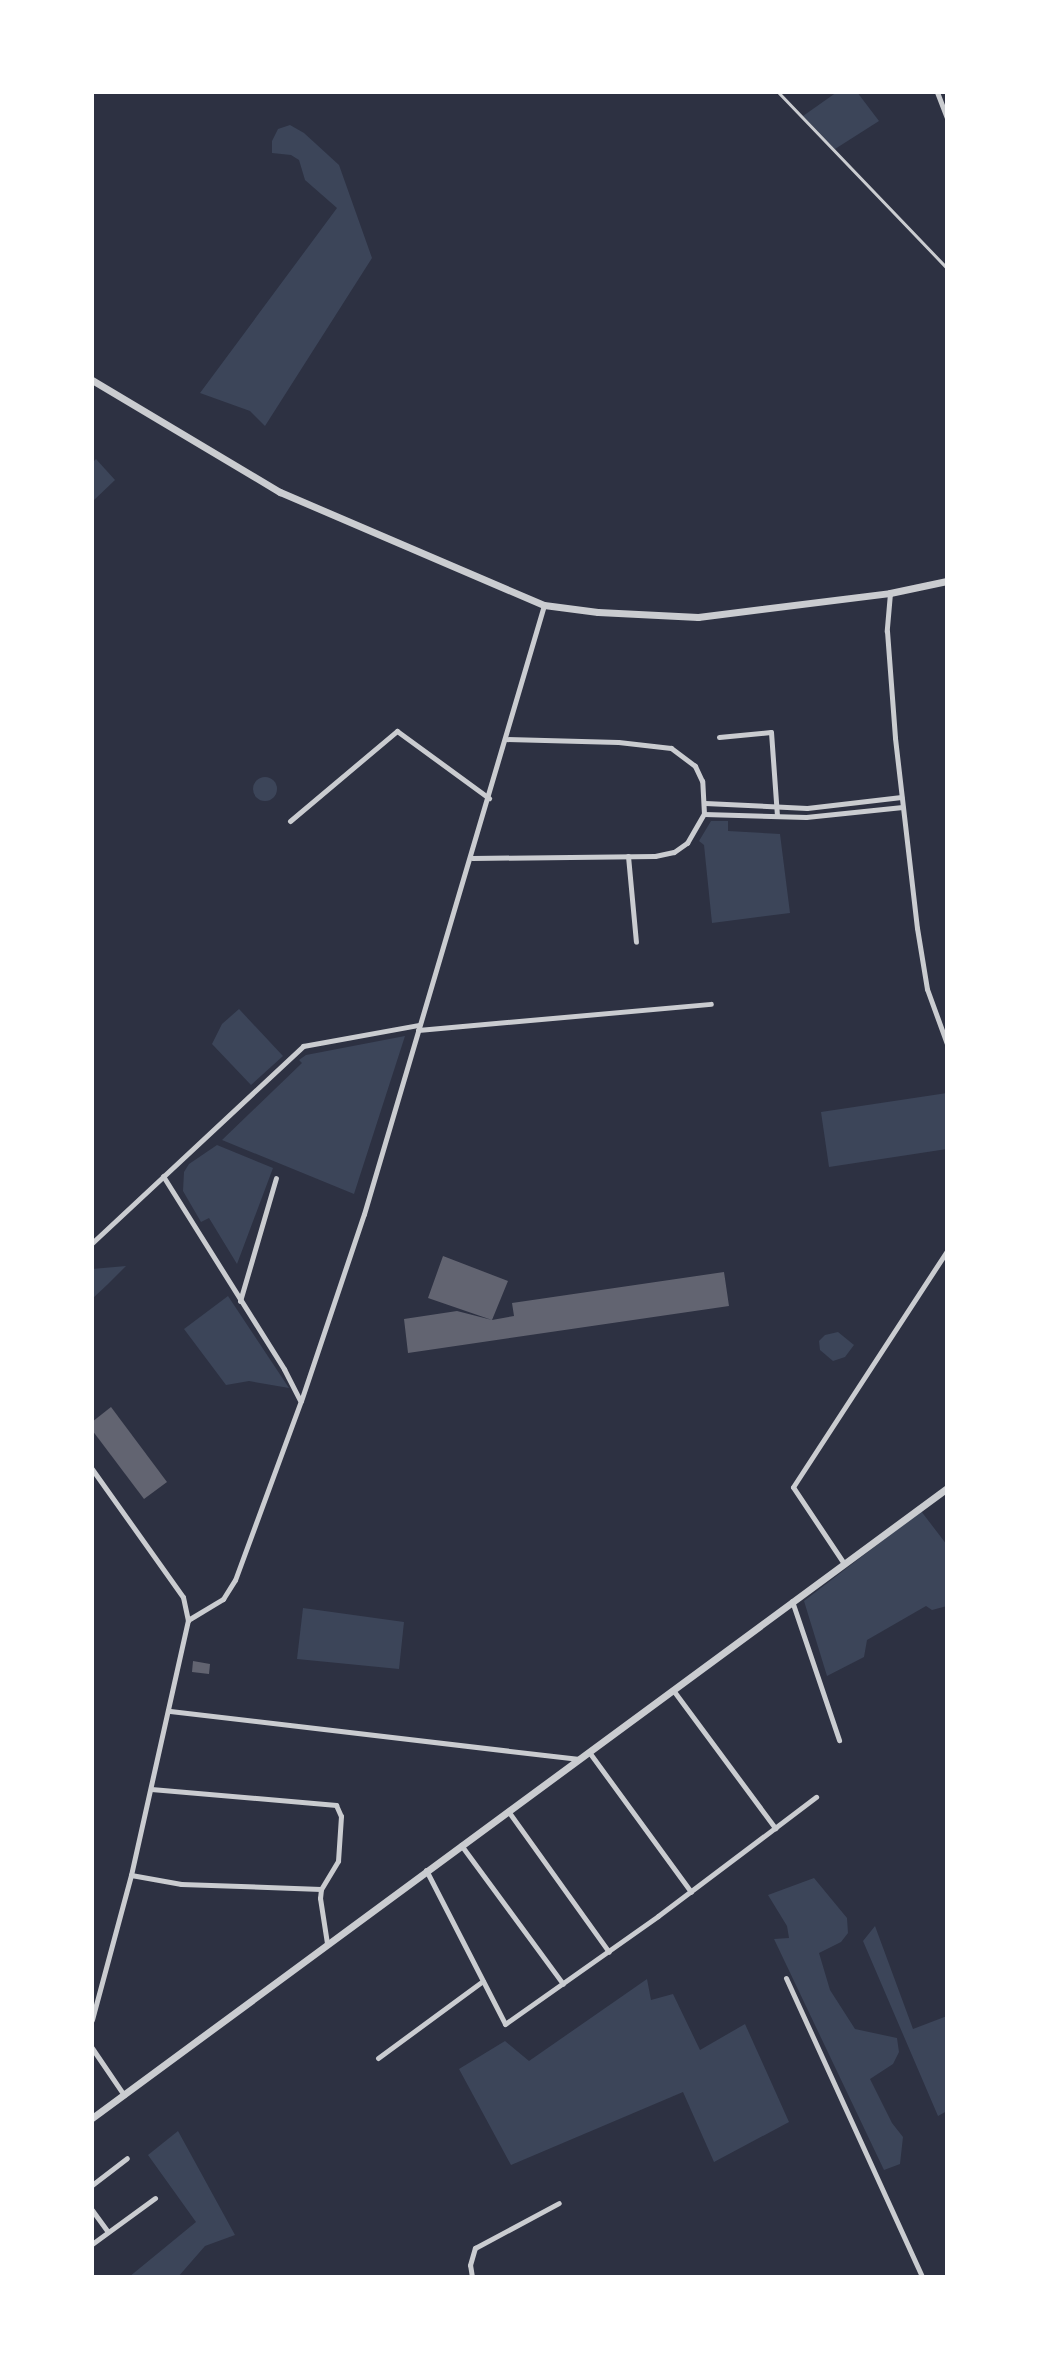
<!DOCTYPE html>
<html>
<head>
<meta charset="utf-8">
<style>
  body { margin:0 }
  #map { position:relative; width:1039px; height:2369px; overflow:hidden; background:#2d3142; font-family:Montserrat,sans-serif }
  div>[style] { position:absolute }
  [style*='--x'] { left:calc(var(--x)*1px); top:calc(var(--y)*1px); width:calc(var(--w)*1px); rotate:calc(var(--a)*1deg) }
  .green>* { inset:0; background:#3c4559 }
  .round { border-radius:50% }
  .building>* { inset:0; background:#626471 }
  .service>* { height:3px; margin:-1.5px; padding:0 1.5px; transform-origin:1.5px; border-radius:1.5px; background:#caccd0 }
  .minor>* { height:5px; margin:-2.5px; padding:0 2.5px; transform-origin:2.5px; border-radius:2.5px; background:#caccd0 }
  .tertiary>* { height:7px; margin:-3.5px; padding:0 3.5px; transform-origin:3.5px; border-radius:3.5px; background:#caccd0 }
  span { translate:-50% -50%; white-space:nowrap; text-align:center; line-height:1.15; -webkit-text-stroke:8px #fff; paint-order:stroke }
  .frame { position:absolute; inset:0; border:94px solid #fff; pointer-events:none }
</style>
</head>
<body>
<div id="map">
  <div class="green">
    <div style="clip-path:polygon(837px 92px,857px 92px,879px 121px,835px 149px,803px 116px)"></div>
    <div style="clip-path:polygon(290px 125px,304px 133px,339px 165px,372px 258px,265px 426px,250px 411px,200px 393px,337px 208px,305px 180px,299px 160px,291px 155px,272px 153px,272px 141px,278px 129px)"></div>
    <div style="clip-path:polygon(96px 459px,115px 480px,92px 502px,92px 463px)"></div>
    <div class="round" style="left:253px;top:777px;width:24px;height:24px"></div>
    <div style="clip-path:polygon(711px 821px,728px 821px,728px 831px,780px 834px,790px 913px,712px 923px,704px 845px,699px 841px)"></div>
    <div style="clip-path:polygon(239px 1009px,283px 1056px,251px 1085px,212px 1044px,222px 1024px)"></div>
    <div style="clip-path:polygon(405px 1036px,354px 1194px,222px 1140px,302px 1063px,299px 1060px,306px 1055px)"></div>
    <div style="clip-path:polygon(947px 1093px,947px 1149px,829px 1167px,821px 1112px)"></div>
    <div style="clip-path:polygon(217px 1145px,273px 1168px,237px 1264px,209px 1218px,201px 1222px,183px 1191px,184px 1172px,189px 1164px)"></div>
    <div style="clip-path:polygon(126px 1266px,108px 1284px,92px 1299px,92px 1269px)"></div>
    <div style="clip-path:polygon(228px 1296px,289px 1388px,249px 1381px,226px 1385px,184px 1329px)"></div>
    <div style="clip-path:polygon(838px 1332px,854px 1345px,845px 1357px,833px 1361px,820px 1350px,819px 1341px,825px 1335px)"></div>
    <div style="clip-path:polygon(921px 1511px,947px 1545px,947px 1606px,932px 1610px,926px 1606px,867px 1640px,864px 1657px,827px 1676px,804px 1601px)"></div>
    <div style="clip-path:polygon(303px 1608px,404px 1622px,399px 1669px,297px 1659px)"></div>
    <div style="clip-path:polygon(814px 1878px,847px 1918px,848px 1933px,841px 1942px,819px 1953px,830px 1990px,855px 2029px,897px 2038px,899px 2052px,893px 2064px,870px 2079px,892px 2123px,903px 2137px,900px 2164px,884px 2170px,774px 1939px,789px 1938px,787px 1926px,768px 1895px)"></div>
    <div style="clip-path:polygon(875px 1926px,913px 2029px,947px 2016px,947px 2111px,938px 2116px,863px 1941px)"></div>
    <div style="clip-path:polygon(647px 1979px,651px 2000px,673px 1994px,700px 2050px,745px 2024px,789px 2122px,714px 2162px,683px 2092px,511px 2165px,459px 2069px,505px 2041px,529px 2061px)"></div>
    <div style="clip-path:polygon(178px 2131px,235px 2235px,205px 2246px,178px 2277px,129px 2277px,196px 2222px,148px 2155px)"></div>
  </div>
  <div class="building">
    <div style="clip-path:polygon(443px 1256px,508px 1281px,492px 1320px,514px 1316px,512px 1303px,724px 1272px,729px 1306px,408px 1353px,404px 1319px,457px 1311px,492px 1320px,428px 1298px)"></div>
    <div style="clip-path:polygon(111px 1407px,167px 1482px,144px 1499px,92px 1430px,92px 1422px)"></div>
    <div style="clip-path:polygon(193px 1661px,210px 1664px,209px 1674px,192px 1672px)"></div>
  </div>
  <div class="service">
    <div style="--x:778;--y:92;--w:244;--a:46.2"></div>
  </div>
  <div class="minor">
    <div style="--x:937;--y:92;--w:28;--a:69"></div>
    <div style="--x:890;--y:593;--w:38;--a:95"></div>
    <div style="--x:887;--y:631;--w:107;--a:85.7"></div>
    <div style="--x:895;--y:738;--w:191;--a:83.4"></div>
    <div style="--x:917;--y:928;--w:62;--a:80.7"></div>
    <div style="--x:927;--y:989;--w:59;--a:70"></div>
    <div style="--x:719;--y:737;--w:52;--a:-5.5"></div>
    <div style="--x:771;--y:732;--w:84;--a:85.9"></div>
    <div style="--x:705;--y:803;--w:102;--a:2.8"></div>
    <div style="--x:807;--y:808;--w:95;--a:-6.7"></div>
    <div style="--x:704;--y:814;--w:102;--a:1.7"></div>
    <div style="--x:806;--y:817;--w:97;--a:-5.9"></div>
    <div style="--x:290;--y:821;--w:140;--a:-40.1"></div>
    <div style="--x:397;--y:731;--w:114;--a:36.1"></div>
    <div style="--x:628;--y:856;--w:86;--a:84.7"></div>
    <div style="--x:472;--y:858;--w:183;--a:-0.6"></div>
    <div style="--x:655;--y:856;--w:19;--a:-12"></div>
    <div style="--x:674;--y:852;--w:16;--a:-35"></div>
    <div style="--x:687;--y:843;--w:34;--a:-60"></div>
    <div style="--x:704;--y:814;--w:33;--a:-93"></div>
    <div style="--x:702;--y:781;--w:17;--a:-115"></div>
    <div style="--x:695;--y:766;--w:30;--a:-143"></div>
    <div style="--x:671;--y:748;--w:53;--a:-173.5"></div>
    <div style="--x:618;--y:742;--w:113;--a:-178.5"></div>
    <div style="--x:418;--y:1030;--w:294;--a:-5.1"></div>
    <div style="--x:163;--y:1176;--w:228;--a:57.9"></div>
    <div style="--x:284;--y:1369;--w:35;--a:63"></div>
    <div style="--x:92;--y:1243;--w:289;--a:-43"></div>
    <div style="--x:303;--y:1046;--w:118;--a:-10.3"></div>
    <div style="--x:240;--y:1301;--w:128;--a:-73.7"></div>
    <div style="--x:92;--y:1469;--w:157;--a:54.6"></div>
    <div style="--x:183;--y:1597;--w:24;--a:78"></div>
    <div style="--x:188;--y:1620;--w:261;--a:102.6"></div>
    <div style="--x:131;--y:1875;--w:150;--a:105.1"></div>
    <div style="--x:843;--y:1562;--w:90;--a:-123.7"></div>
    <div style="--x:793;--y:1487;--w:282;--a:-56.9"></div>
    <div style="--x:792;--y:1601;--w:147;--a:71.3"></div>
    <div style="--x:188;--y:1620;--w:41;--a:-31"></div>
    <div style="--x:223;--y:1599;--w:22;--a:-58"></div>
    <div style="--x:235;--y:1580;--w:191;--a:-69.8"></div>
    <div style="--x:301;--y:1401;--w:197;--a:-71.4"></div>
    <div style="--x:364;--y:1214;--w:635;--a:-73.53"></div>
    <div style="--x:673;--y:1690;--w:172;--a:53.5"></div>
    <div style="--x:170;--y:1711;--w:412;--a:6.7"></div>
    <div style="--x:589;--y:1752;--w:173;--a:53.9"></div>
    <div style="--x:151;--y:1789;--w:186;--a:4.9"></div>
    <div style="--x:336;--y:1805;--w:12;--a:66"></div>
    <div style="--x:341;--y:1816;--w:45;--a:93.8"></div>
    <div style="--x:338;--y:1861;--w:33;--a:121"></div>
    <div style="--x:321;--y:1889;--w:9;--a:96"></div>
    <div style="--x:320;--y:1898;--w:46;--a:81.2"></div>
    <div style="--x:508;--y:1811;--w:173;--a:54.4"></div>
    <div style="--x:461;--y:1845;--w:172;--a:53.7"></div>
    <div style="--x:426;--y:1870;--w:173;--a:62.8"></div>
    <div style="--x:505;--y:2024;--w:187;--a:-35.2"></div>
    <div style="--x:658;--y:1916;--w:198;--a:-37"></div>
    <div style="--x:131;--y:1875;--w:51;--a:10.2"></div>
    <div style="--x:181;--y:1884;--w:140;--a:2"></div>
    <div style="--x:786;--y:1978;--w:328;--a:65.5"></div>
    <div style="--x:92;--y:2048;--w:57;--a:55.8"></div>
    <div style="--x:378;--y:2058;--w:130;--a:-36.3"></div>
    <div style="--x:92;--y:2185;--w:44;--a:-37.6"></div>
    <div style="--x:92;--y:2210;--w:27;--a:54"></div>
    <div style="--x:92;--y:2244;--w:78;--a:-36.1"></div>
    <div style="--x:472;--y:2277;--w:12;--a:-99"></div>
    <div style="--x:470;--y:2265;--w:18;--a:-74"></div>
    <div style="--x:475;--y:2248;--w:95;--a:-28.2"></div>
  </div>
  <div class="tertiary">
    <div style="--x:92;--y:380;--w:219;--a:30.8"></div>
    <div style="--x:280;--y:492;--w:287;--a:23.2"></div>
    <div style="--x:544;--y:605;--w:54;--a:7.4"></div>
    <div style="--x:598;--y:612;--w:100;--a:2.9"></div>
    <div style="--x:698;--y:617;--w:193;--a:-7.1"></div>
    <div style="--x:890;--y:593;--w:58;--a:-11.9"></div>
    <div style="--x:92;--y:2118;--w:1062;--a:-36.38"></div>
  </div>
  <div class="frame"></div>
</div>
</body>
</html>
